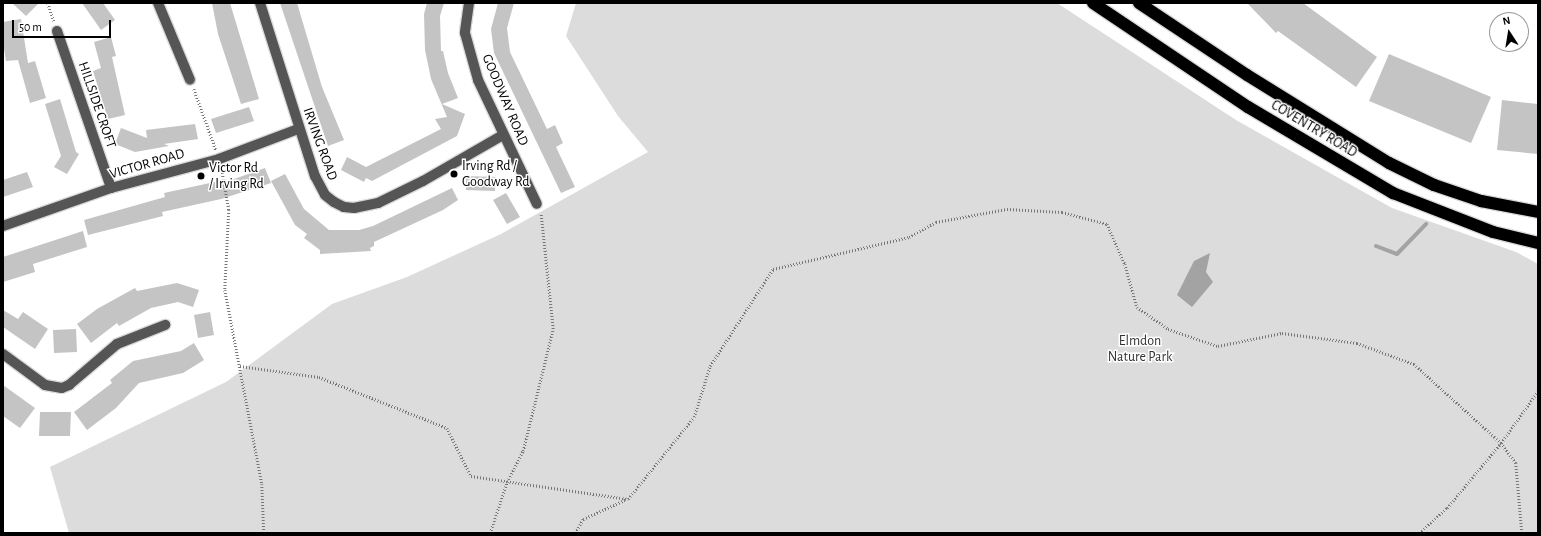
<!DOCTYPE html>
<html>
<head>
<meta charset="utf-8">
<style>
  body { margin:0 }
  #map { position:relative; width:1541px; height:536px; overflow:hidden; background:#fff; font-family:"Alegreya Sans",sans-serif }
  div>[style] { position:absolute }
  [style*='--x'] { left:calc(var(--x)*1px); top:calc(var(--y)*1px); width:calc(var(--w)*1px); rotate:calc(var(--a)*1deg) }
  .green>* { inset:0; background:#dcdcdc }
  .water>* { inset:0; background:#a3a3a3 }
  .stream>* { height:4px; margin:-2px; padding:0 2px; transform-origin:2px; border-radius:2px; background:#a3a3a3 }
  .building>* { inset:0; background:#c4c4c4 }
  .path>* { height:2.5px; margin-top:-1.25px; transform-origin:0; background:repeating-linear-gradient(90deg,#777 0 1px,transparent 0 3px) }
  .roads { filter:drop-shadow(1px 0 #dbdbdb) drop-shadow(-1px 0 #dbdbdb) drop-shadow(0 1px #dbdbdb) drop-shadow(0 -1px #dbdbdb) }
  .minor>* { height:10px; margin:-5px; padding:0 5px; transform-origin:5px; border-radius:5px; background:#555 }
  .highway>* { height:12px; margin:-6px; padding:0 6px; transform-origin:6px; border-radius:6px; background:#000 }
  .dots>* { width:11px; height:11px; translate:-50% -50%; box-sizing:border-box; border:2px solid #fff; border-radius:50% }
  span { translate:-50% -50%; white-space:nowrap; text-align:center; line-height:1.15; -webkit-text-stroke:3px #fff; paint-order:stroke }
  .street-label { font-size:14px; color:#000 }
  .poi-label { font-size:14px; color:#000 }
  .left { translate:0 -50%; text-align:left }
  .park-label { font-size:14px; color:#333 }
  .frame { position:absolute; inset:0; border:4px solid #000; pointer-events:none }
  .north { position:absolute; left:1489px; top:12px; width:40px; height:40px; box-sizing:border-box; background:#fff; border:1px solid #999; border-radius:50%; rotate:348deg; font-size:11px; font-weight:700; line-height:16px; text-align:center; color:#000 }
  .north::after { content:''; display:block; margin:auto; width:14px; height:18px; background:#000; clip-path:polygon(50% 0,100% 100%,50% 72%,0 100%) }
  .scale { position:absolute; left:12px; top:20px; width:99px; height:18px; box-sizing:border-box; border:2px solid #000; border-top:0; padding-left:5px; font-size:12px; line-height:14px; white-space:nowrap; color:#000; -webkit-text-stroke:3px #fff; paint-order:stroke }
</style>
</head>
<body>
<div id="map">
  <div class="green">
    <div style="clip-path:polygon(576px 3px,1057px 3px,1236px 120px,1392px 208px,1516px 252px,1538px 264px,1538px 533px,69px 533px,50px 467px,226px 382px,332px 304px,407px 277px,501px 234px,648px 152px,618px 116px,566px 36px)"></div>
  </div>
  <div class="water">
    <div style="clip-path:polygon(1210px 253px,1206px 272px,1213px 282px,1192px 307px,1177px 295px,1194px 261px)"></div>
  </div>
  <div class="stream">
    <div style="--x:1376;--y:246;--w:22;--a:21"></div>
    <div style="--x:1397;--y:254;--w:42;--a:-46"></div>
  </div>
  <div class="building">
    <div style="clip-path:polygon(12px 3px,39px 3px,26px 16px)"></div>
    <div style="clip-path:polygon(82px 3px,103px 3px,115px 20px,101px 30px)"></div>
    <div style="clip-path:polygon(212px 3px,230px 3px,259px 99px,241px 104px,218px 34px)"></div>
    <div style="clip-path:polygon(280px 3px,297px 3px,322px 87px,344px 140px,328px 146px)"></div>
    <div style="clip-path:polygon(427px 3px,444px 3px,440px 16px,441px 51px,443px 51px,448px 73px,458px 98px,442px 104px,465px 114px,457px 136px,372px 181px,366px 178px,364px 182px,341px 170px,347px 157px,366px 167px,441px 129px,435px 119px,447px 117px,431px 79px,425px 50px,424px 14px)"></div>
    <div style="clip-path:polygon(498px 3px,514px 3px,507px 28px,510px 52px,547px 129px,555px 125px,563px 143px,556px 147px,575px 187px,561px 193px,494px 53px,491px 29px)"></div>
    <div style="clip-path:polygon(1247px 3px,1303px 3px,1377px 57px,1356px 87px,1278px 31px,1276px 33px)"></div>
    <div style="clip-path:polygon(21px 19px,28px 63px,35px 61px,46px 98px,30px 103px,18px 60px,6px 61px,3px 42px,3px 22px)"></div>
    <div style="clip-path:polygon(111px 37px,116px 56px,112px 57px,125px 115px,108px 119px,93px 71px,101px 68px,94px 42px)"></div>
    <div style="clip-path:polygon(1389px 54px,1491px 97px,1471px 143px,1369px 101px)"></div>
    <div style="clip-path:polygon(60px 99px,76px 152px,79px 154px,67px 174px,54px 167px,61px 156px,45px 104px)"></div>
    <div style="clip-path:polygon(1502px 100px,1538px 104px,1538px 154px,1497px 150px)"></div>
    <div style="clip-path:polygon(249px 107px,254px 121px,216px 133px,211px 119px)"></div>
    <div style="clip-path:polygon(195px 124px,198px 139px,164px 144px,169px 146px,135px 152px,115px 144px,121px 128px,147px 138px,146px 130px)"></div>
    <div style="clip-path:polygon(265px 168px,271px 183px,221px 199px,162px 212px,163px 216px,88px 235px,84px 220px,165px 197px,164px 193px,219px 181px,220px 184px)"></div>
    <div style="clip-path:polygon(27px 172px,33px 187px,3px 197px,3px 180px)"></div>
    <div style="clip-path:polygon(285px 174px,304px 209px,329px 230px,359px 230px,373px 226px,452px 188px,458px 200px,443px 210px,374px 242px,374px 246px,370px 248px,371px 251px,320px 254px,320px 250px,304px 238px,307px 234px,295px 225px,271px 181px)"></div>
    <div style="clip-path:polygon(466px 176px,496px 177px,495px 191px,466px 190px)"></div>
    <div style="clip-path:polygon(506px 193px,520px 217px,507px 224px,493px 200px)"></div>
    <div style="clip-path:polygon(83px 231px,87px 247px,33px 264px,35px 272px,3px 282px,3px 257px)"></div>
    <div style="clip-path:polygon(177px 283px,199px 290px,193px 307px,178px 302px,151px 308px,119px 326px,117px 323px,91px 343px,77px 324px,97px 309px,135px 288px,137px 291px)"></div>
    <div style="clip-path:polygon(3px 310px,18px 319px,23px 312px,48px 329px,35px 349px,3px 327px)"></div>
    <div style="clip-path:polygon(210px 312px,214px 335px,198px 338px,194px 315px)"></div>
    <div style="clip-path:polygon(76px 329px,77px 352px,54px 353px,53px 330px)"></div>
    <div style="clip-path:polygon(194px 343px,204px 360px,183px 373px,139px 383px,116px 408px,87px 430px,74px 412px,112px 383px,110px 380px,133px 361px,181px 351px)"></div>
    <div style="clip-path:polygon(3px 385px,35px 408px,20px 428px,3px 416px)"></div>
    <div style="clip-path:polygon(40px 412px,71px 412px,70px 436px,39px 436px)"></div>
  </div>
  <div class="path">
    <div style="--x:48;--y:3;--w:19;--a:72"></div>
    <div style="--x:194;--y:89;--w:65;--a:70.2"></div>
    <div style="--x:222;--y:170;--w:41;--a:80.1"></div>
    <div style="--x:229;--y:210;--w:80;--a:92.9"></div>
    <div style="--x:225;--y:290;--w:197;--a:79.2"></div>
    <div style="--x:262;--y:484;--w:49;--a:87.7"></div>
    <div style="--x:240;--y:366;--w:80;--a:7.9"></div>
    <div style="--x:319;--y:377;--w:138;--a:21.7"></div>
    <div style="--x:447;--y:428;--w:54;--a:63.4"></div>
    <div style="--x:471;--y:476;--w:159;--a:8.3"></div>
    <div style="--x:628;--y:499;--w:105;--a:-51.2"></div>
    <div style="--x:694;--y:417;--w:53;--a:-72.6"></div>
    <div style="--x:710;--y:366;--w:116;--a:-57"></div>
    <div style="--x:773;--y:269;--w:140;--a:-13.2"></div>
    <div style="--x:909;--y:237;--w:31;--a:-29"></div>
    <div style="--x:936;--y:222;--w:72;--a:-10.4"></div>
    <div style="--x:1007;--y:209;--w:55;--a:3.1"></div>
    <div style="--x:1062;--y:212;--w:47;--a:14.9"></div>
    <div style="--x:1107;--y:224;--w:44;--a:65.8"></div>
    <div style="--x:1125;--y:264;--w:45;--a:74.4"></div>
    <div style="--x:1137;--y:307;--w:38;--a:35"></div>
    <div style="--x:1168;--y:329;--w:53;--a:18.8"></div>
    <div style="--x:1218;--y:346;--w:65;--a:-11.5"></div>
    <div style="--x:1282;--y:333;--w:76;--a:7.6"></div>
    <div style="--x:1357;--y:343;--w:61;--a:20.2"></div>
    <div style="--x:1414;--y:364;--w:118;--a:42.2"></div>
    <div style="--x:1501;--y:443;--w:25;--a:53"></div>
    <div style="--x:1516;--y:463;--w:70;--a:85.1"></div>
    <div style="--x:490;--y:533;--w:54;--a:-71.6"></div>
    <div style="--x:507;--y:482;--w:35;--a:-63"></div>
    <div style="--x:523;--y:451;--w:126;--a:-76.2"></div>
    <div style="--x:553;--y:329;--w:115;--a:-96"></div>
    <div style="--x:575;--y:533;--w:16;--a:-60"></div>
    <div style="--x:583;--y:519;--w:48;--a:-24.4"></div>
    <div style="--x:1419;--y:533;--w:38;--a:-42"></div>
    <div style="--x:1447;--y:508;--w:85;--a:-50.3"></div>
    <div style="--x:1501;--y:443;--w:64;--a:-54.6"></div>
  </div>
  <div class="roads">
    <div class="minor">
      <div style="--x:158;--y:3;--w:83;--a:67.4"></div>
      <div style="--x:260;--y:3;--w:182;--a:72.4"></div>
      <div style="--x:315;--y:176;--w:21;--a:62"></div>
      <div style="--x:325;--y:195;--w:11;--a:38"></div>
      <div style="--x:334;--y:202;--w:11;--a:27"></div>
      <div style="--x:344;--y:207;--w:10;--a:6"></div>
      <div style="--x:354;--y:208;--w:25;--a:-12"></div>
      <div style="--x:378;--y:203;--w:50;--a:-26.1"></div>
      <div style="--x:423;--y:181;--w:92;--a:-29.9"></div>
      <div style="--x:469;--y:3;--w:30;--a:98"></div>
      <div style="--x:465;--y:33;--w:49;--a:74.5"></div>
      <div style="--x:478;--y:80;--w:137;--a:64.6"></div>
      <div style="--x:57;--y:31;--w:166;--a:71"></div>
      <div style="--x:3;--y:226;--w:114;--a:-19.4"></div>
      <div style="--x:111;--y:188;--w:112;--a:-15"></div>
      <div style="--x:219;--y:159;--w:85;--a:-20.8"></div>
      <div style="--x:3;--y:354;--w:52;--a:36.4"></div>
      <div style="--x:45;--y:385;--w:17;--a:10"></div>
      <div style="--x:62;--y:388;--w:8;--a:-23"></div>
      <div style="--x:69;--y:385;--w:63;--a:-40.5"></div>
      <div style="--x:117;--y:344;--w:52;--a:-21.6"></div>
    </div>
    <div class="highway">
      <div style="--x:1093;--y:3;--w:187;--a:33.9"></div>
      <div style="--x:1248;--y:107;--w:169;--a:30.7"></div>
      <div style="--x:1393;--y:193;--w:107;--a:21.3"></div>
      <div style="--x:1493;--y:232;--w:46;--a:13.7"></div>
      <div style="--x:1139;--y:3;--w:130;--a:33.7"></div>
      <div style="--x:1247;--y:75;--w:167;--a:31.8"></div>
      <div style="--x:1389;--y:163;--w:50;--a:26.1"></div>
      <div style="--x:1434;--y:185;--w:50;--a:18.8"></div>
      <div style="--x:1481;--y:201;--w:58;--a:10.9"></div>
    </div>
  </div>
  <div class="dots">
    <div style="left:454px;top:174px;background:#000"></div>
    <div style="left:201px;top:176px;background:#000"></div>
  </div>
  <div class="street-label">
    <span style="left:505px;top:100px;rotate:67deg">GOODWAY ROAD</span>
    <span style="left:97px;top:105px;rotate:71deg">HILLSIDE CROFT</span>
    <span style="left:1314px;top:129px;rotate:31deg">COVENTRY ROAD</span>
    <span style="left:320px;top:144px;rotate:70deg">IRVING ROAD</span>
    <span style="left:147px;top:164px;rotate:-16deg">VICTOR ROAD</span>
  </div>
  <div class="poi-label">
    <span class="left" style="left:462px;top:174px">Irving Rd /<br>Goodway Rd</span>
    <span class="left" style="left:209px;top:176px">Victor Rd<br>/ Irving Rd</span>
  </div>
  <div class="park-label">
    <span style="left:1140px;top:349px">Elmdon<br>Nature Park</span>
  </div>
  <div class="frame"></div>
  <div class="north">N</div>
  <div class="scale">50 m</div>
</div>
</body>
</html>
